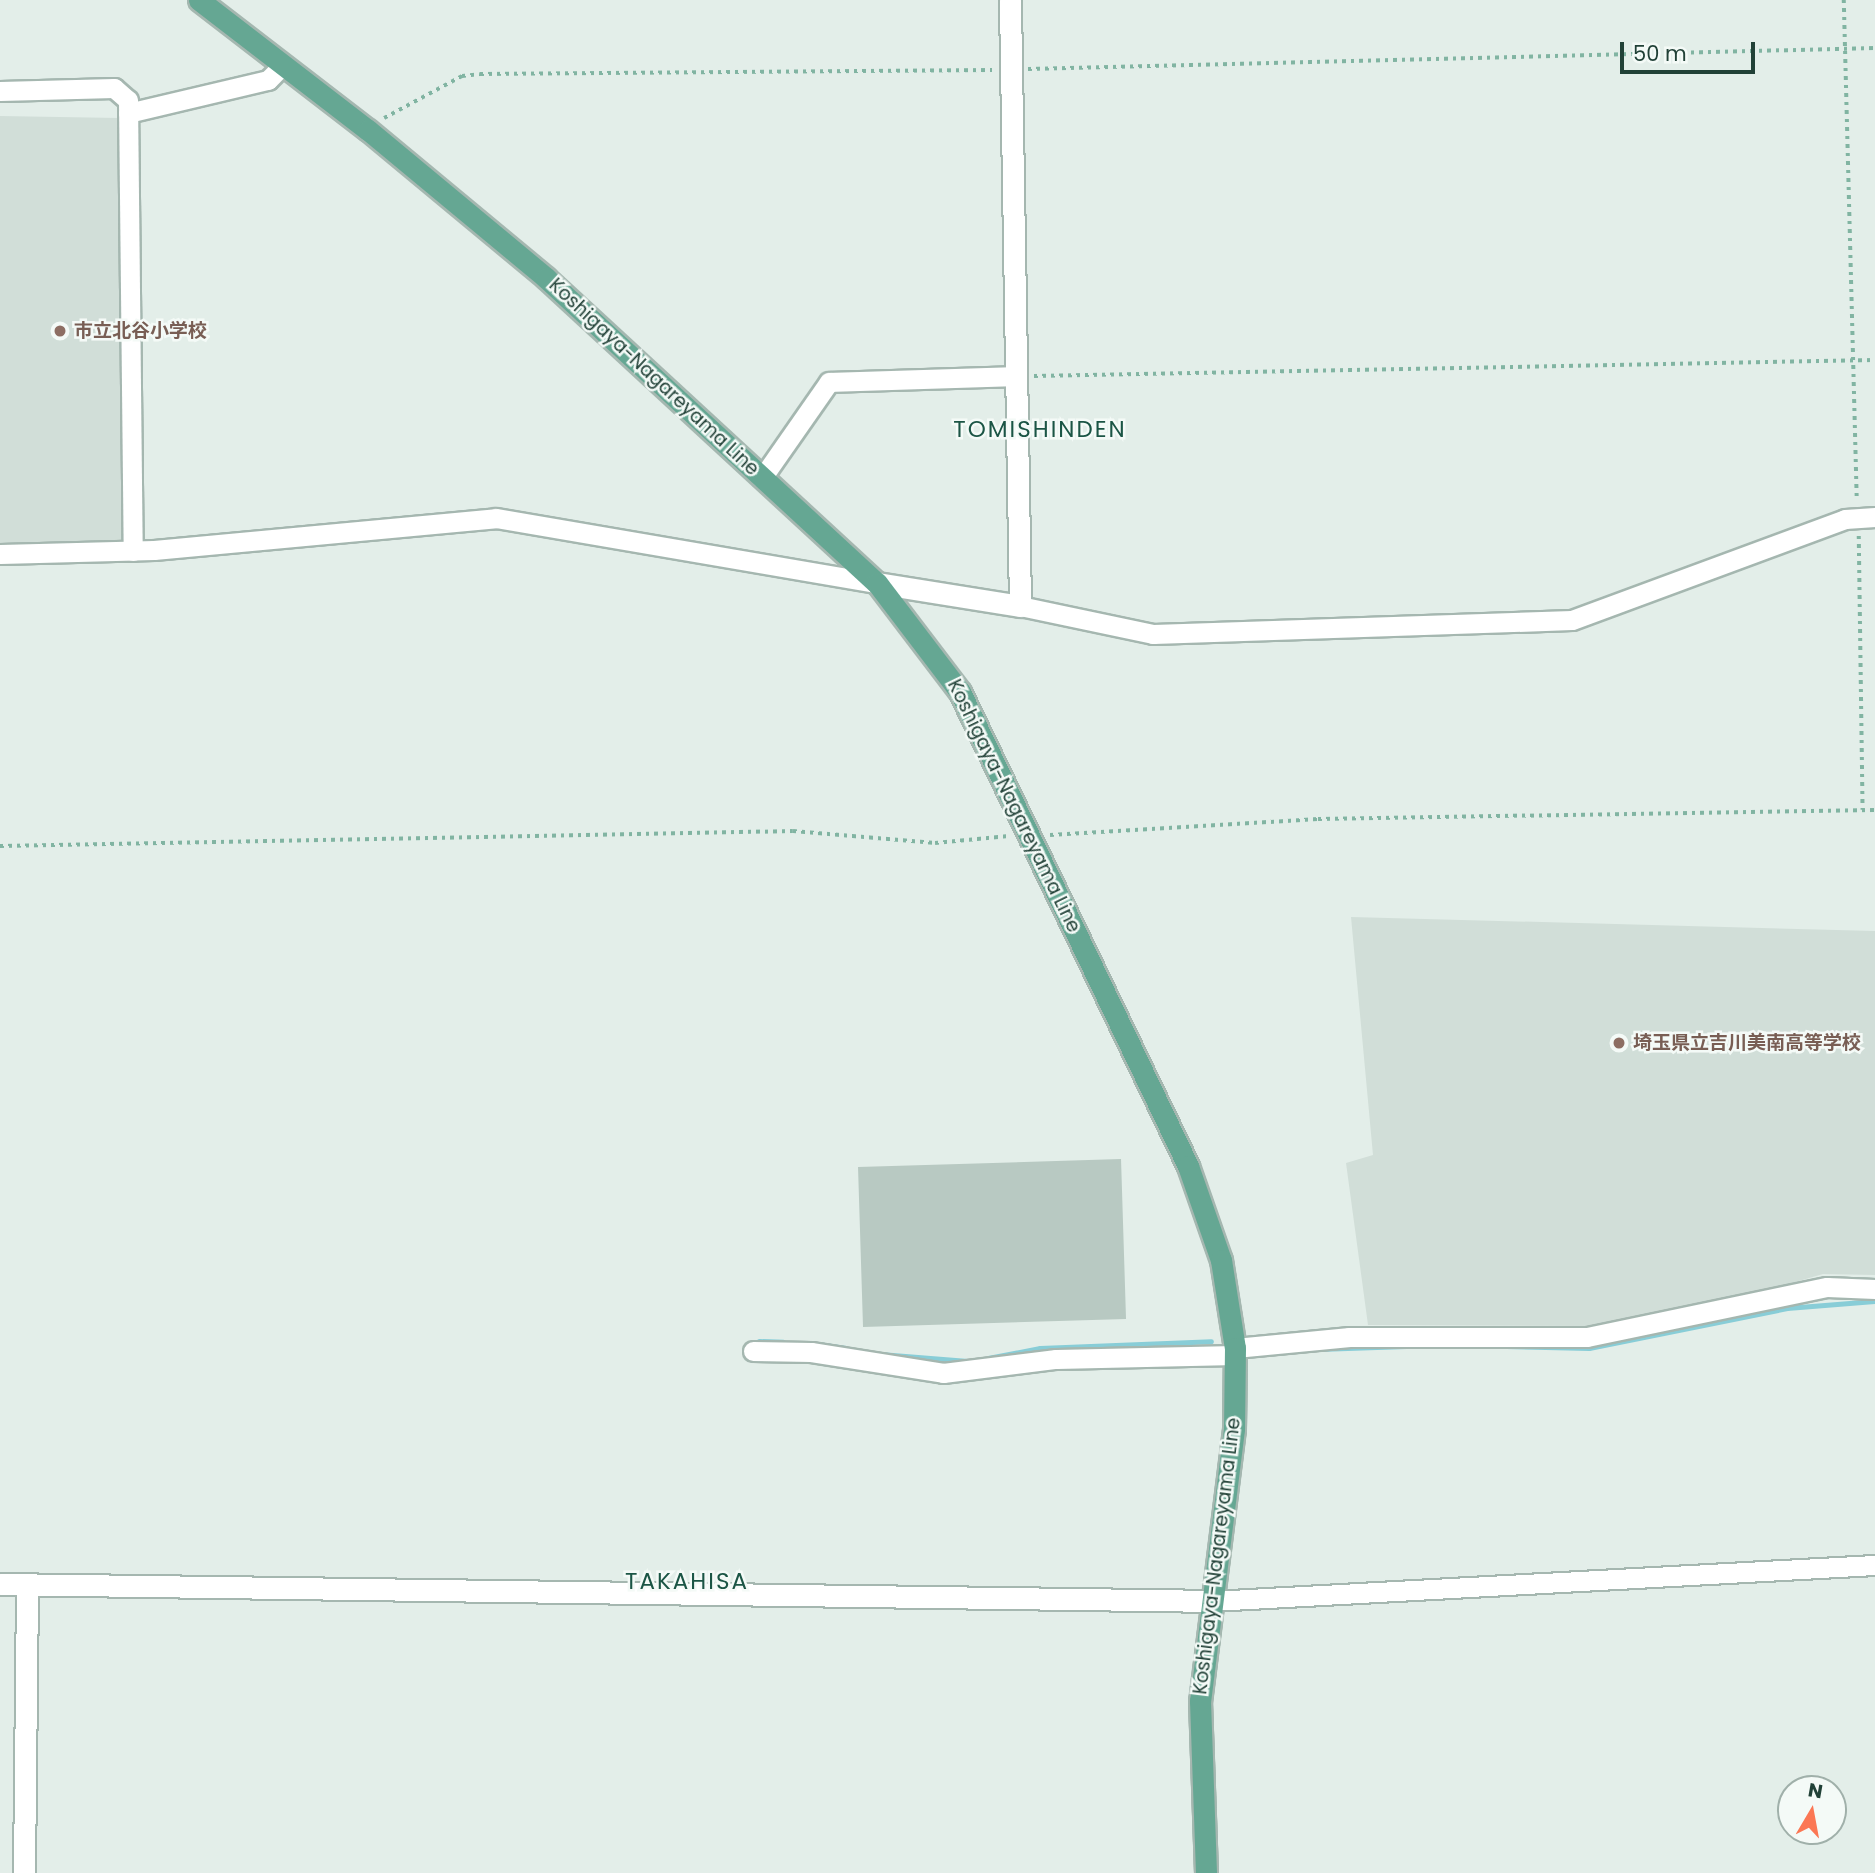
<!DOCTYPE html>
<html>
<head>
<meta charset="utf-8">
<style>
  body { margin:0 }
  #map { position:relative; width:1875px; height:1873px; overflow:hidden; background:#e3eee9; font-family:Poppins,"Noto Sans JP",sans-serif }
  div>[style] { position:absolute }
  [style*='--x'] { left:calc(var(--x)*1px); top:calc(var(--y)*1px); width:calc(var(--w)*1px); rotate:calc(var(--a)*1deg) }
  .built>* { inset:0; background:#d1ded8 }
  .stream>* { height:5px; margin:-2.5px; padding:0 2.5px; transform-origin:2.5px; border-radius:2.5px; background:#88cdd7 }
  .building>* { inset:0; background:#b8c9c2 }
  .path>* { height:3.5px; margin-top:-1.75px; transform-origin:0; background:repeating-linear-gradient(90deg,#81b4a2 0 3.5px,transparent 0 8.5px) }
  .roads { filter:drop-shadow(2px 0 #a5b7b0) drop-shadow(-2px 0 #a5b7b0) drop-shadow(0 2px #a5b7b0) drop-shadow(0 -2px #a5b7b0) }
  .minor>* { height:19px; margin:-9.5px; padding:0 9.5px; transform-origin:9.5px; border-radius:9.5px; background:#fff }
  .tertiary>* { height:21px; margin:-10.5px; padding:0 10.5px; transform-origin:10.5px; border-radius:10.5px; background:#fff }
  .primary>* { height:21px; margin:-10.5px; padding:0 10.5px; transform-origin:10.5px; border-radius:10.5px; background:#65a793 }
  .dots>* { width:19px; height:19px; translate:-50% -50%; box-sizing:border-box; border:4px solid #f4faf7; border-radius:50% }
  span { translate:-50% -50%; white-space:nowrap; text-align:center; line-height:1.15; -webkit-text-stroke:5px #f4faf7; paint-order:stroke }
  .education-label { font-size:19px; color:#785e54; font-weight:700 }
  .left { translate:0 -50%; text-align:left }
  .street-label { font-size:19px; color:#214137 }
  .quarter-label { font-size:23px; color:#1b5545; letter-spacing:2px }
  .north { position:absolute; left:1777px; top:1775px; width:70px; height:70px; box-sizing:border-box; background:#f4faf7; border:2px solid #a0b0aa; border-radius:50%; rotate:10deg; font-size:19px; font-weight:700; line-height:28px; text-align:center; color:#214137 }
  .north::after { content:''; display:block; margin:auto; width:24px; height:32px; background:#fb7754; clip-path:polygon(50% 0,100% 100%,50% 72%,0 100%) }
  .scale { position:absolute; left:1620px; top:42px; width:135px; height:32px; box-sizing:border-box; border:4px solid #214137; border-top:0; padding-left:9px; font-size:21px; line-height:24px; white-space:nowrap; color:#214137; -webkit-text-stroke:5px #f4faf7; paint-order:stroke }
</style>
</head>
<body>
<div id="map">
  <div class="built">
    <div style="clip-path:polygon(0 116px,119px 118px,122px 543px,0 547px)"></div>
    <div style="clip-path:polygon(1351px 917px,1875px 931px,1875px 1275px,1823px 1274px,1744px 1297px,1589px 1326px,1368px 1325px,1346px 1163px,1373px 1155px)"></div>
  </div>
  <div class="stream">
    <div style="--x:759;--y:1341;--w:24;--a:2"></div>
    <div style="--x:818;--y:1344;--w:28;--a:8"></div>
    <div style="--x:1506;--y:1346;--w:83;--a:1.4"></div>
    <div style="--x:1589;--y:1348;--w:202;--a:-11.4"></div>
    <div style="--x:1787;--y:1308;--w:88;--a:-4.5"></div>
    <div style="--x:1318;--y:1349;--w:88;--a:-2"></div>
    <div style="--x:880;--y:1354;--w:88;--a:4.5"></div>
    <div style="--x:988;--y:1358;--w:53;--a:-10.9"></div>
    <div style="--x:1040;--y:1348;--w:171;--a:-2.3"></div>
  </div>
  <div class="building">
    <div style="clip-path:polygon(1121px 1159px,1126px 1319px,863px 1327px,858px 1167px)"></div>
  </div>
  <div class="path">
    <div style="--x:1844;--y:0;--w:500;--a:88.51"></div>
    <div style="--x:1028;--y:69;--w:847;--a:-1.42"></div>
    <div style="--x:384;--y:118;--w:89;--a:-28.3"></div>
    <div style="--x:462;--y:76;--w:18;--a:-6"></div>
    <div style="--x:480;--y:74;--w:512;--a:-0.45"></div>
    <div style="--x:1034;--y:376;--w:841;--a:-1.09"></div>
    <div style="--x:1859;--y:536;--w:274;--a:89.2"></div>
    <div style="--x:1050;--y:835;--w:268;--a:-3.4"></div>
    <div style="--x:1318;--y:819;--w:557;--a:-0.93"></div>
    <div style="--x:0;--y:846;--w:793;--a:-1.08"></div>
    <div style="--x:793;--y:831;--w:143;--a:4.8"></div>
    <div style="--x:935;--y:843;--w:74;--a:-5.4"></div>
  </div>
  <div class="roads">
    <div class="minor">
      <div style="--x:0;--y:91;--w:114;--a:-1.5"></div>
      <div style="--x:114;--y:88;--w:18;--a:41"></div>
      <div style="--x:128;--y:100;--w:451;--a:89.4"></div>
      <div style="--x:128;--y:113;--w:144;--a:-13.3"></div>
      <div style="--x:268;--y:80;--w:21;--a:-45"></div>
      <div style="--x:762;--y:478;--w:117;--a:-55.1"></div>
      <div style="--x:829;--y:382;--w:188;--a:-1.8"></div>
      <div style="--x:0;--y:554;--w:154;--a:-1.5"></div>
      <div style="--x:154;--y:550;--w:343;--a:-5.3"></div>
      <div style="--x:496;--y:518;--w:387;--a:9.7"></div>
      <div style="--x:1020;--y:606;--w:136;--a:11.9"></div>
      <div style="--x:1153;--y:634;--w:419;--a:-1.9"></div>
      <div style="--x:1572;--y:620;--w:291;--a:-20.3"></div>
      <div style="--x:1845;--y:519;--w:30;--a:-4"></div>
      <div style="--x:1235;--y:1348;--w:115;--a:-5.5"></div>
      <div style="--x:1349;--y:1337;--w:238;--a:0"></div>
      <div style="--x:1587;--y:1337;--w:245;--a:-11.8"></div>
      <div style="--x:1827;--y:1287;--w:48;--a:2.4"></div>
      <div style="--x:753;--y:1351;--w:58;--a:1"></div>
      <div style="--x:811;--y:1352;--w:134;--a:9"></div>
      <div style="--x:943;--y:1373;--w:114;--a:-7.1"></div>
      <div style="--x:1056;--y:1359;--w:179;--a:-1.3"></div>
      <div style="--x:1212;--y:1601;--w:664;--a:-3.11"></div>
    </div>
    <div class="tertiary">
      <div style="--x:877;--y:583;--w:145;--a:9.1"></div>
      <div style="--x:1020;--y:606;--w:606;--a:-90.95"></div>
      <div style="--x:0;--y:1584;--w:1212;--a:0.8"></div>
      <div style="--x:24;--y:1873;--w:288;--a:-89.4"></div>
    </div>
    <div class="primary">
      <div style="--x:199;--y:0;--w:213;--a:37.6"></div>
      <div style="--x:368;--y:130;--w:231;--a:39.7"></div>
      <div style="--x:546;--y:278;--w:450;--a:42.7"></div>
      <div style="--x:877;--y:583;--w:137;--a:52.7"></div>
      <div style="--x:960;--y:692;--w:526;--a:64.31"></div>
      <div style="--x:1188;--y:1166;--w:100;--a:70.7"></div>
      <div style="--x:1221;--y:1260;--w:89;--a:81"></div>
      <div style="--x:1235;--y:1348;--w:81;--a:90.7"></div>
      <div style="--x:1234;--y:1429;--w:274;--a:97.1"></div>
      <div style="--x:1200;--y:1701;--w:172;--a:88"></div>
    </div>
  </div>
  <div class="dots">
    <div style="left:60px;top:331px;background:#8d6e63"></div>
    <div style="left:1619px;top:1043px;background:#8d6e63"></div>
  </div>
  <div class="education-label">
    <span class="left" style="left:74px;top:331px">市立北谷小学校</span>
    <span class="left" style="left:1633px;top:1043px">埼玉県立吉川美南高等学校</span>
  </div>
  <div class="street-label">
    <span style="left:654px;top:377px;rotate:43deg">Koshigaya-Nagareyama Line</span>
    <span style="left:1014px;top:806px;rotate:64deg">Koshigaya-Nagareyama Line</span>
    <span style="left:1217px;top:1556px;rotate:-83deg">Koshigaya-Nagareyama Line</span>
  </div>
  <div class="quarter-label">
    <span style="left:1040px;top:429px">TOMISHINDEN</span>
    <span style="left:687px;top:1581px">TAKAHISA</span>
  </div>
  <div class="north">N</div>
  <div class="scale">50 m</div>
</div>
</body>
</html>
